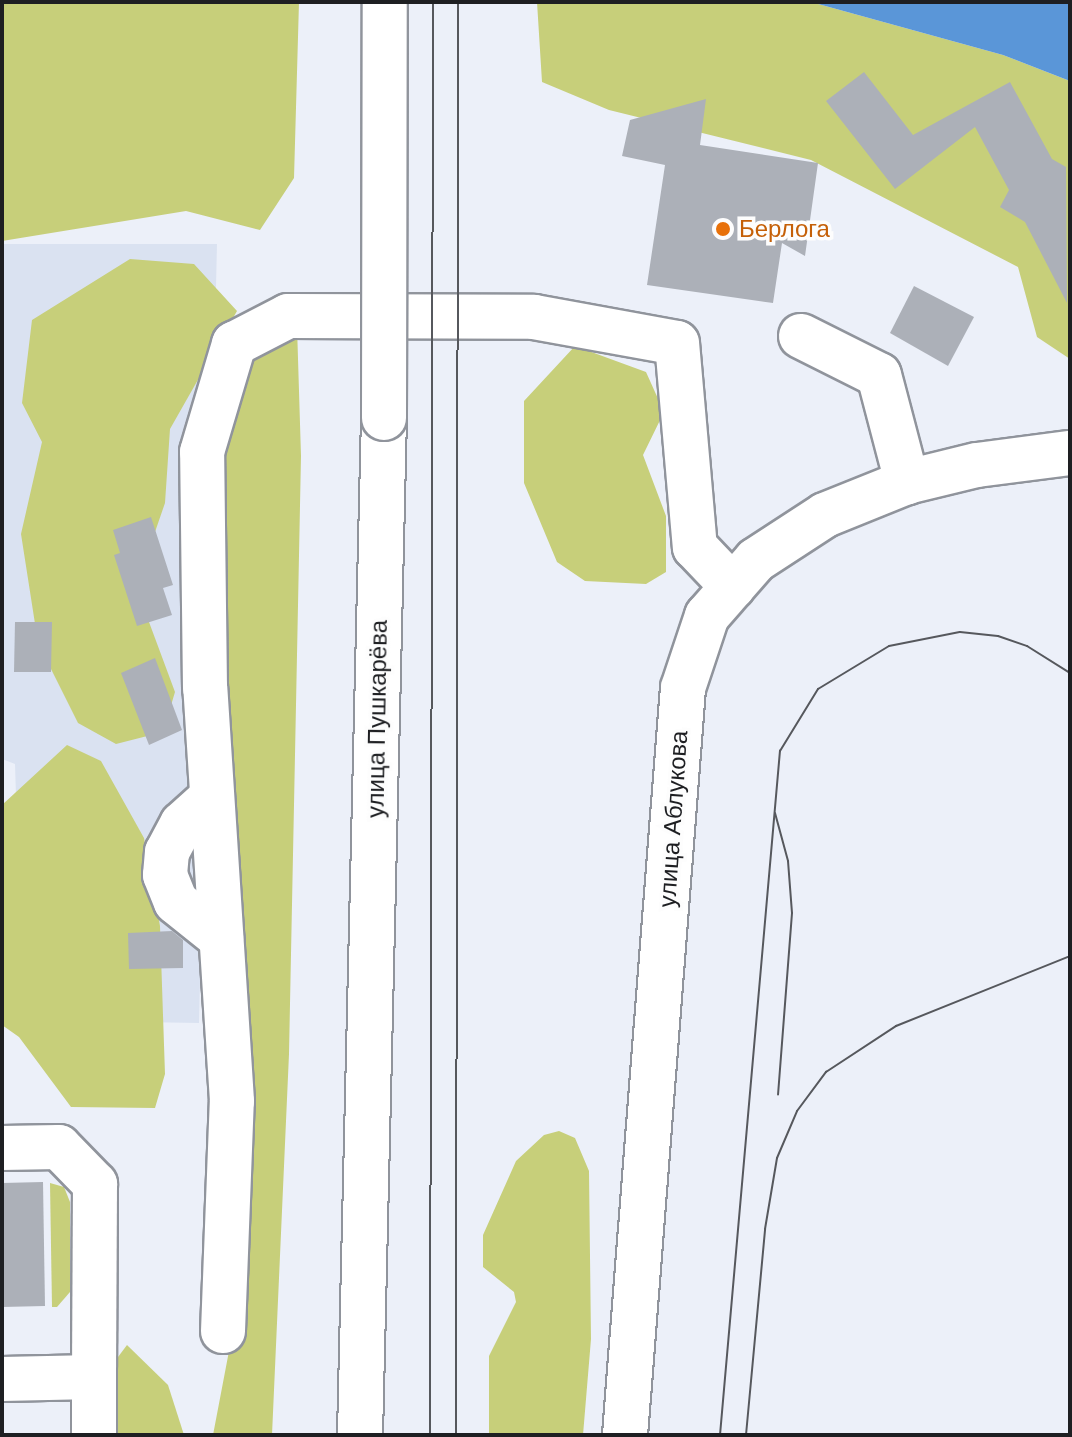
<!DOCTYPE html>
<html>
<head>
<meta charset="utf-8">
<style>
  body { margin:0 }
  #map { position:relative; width:1072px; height:1437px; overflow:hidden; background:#ecf0f9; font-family:Arial,sans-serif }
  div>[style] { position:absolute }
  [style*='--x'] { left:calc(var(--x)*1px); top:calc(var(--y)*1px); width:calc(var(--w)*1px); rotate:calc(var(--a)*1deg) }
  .built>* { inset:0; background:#dae2f1 }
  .green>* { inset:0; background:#c7cf7a }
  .water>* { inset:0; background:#5a96d8 }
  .building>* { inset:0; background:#acb0b8 }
  .roads { filter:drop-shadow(2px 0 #90949c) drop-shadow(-2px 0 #90949c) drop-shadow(0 2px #90949c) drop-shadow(0 -2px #90949c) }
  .minor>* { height:44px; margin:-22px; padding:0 22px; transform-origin:22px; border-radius:22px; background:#fff }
  .major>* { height:44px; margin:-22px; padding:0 22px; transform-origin:22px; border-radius:22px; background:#fff }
  .tram>* { height:2px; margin:-1px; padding:0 1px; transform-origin:1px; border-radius:1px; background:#56585d }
  .bridges { filter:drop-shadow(2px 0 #90949c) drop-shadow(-2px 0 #90949c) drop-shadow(0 2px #90949c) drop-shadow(0 -2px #90949c) }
  .major-bridge>* { height:44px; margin:-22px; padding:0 22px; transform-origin:22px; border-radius:22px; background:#fff }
  .dots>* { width:22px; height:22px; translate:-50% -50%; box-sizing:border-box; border:4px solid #fdfdfd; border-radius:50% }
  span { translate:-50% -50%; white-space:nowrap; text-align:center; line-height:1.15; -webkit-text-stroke:7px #fdfdfd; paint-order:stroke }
  .food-label { font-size:24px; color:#c56008 }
  .left { translate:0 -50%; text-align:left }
  .street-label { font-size:24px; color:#1e1f22 }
  .frame { position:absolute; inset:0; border:4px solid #1e1f22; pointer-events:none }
</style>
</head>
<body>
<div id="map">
  <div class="built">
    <div style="clip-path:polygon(2px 244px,217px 244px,199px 1023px,23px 1020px,15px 764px,2px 759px)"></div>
  </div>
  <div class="green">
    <div style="clip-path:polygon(2px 2px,299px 2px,294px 178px,260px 230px,186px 211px,2px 241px)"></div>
    <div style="clip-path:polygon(537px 2px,811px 2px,1003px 55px,1070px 81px,1070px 359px,1037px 337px,1018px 267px,811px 160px,609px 110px,542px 82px)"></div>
    <div style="clip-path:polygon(130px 259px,194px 264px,237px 311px,170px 429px,165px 503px,136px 587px,175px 692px,163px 732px,116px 744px,78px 723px,38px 643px,21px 534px,42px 442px,22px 403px,32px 320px)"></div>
    <div style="clip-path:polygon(297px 326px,301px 456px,289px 1054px,272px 1435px,213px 1435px,233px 1330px,206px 478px,230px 373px)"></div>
    <div style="clip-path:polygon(575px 346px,646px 372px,664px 412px,643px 455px,666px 516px,666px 572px,646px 584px,585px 581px,557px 562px,524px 483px,524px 401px)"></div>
    <div style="clip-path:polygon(67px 745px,101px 761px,144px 838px,160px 926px,165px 1074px,155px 1108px,71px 1107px,19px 1037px,2px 1025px,2px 805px)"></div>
    <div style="clip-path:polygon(559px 1131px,575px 1138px,589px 1171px,591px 1339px,583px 1435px,489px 1435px,489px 1356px,516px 1302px,514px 1292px,483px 1267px,483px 1235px,516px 1161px,544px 1135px)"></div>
    <div style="clip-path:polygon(50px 1183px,64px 1187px,70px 1202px,70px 1292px,57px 1307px,52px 1307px)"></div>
    <div style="clip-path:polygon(127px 1345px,168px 1385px,184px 1435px,118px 1435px,118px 1357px)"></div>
  </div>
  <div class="water">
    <div style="clip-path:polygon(811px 2px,1070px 2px,1070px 81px,1003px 55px)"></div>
  </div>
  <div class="building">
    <div style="clip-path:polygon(864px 72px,913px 135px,1010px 82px,1052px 159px,1066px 167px,1067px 303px,1025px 222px,1000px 207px,1009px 190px,975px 127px,895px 189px,826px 101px)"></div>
    <div style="clip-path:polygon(706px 99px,700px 145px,818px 163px,805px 256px,782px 243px,773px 303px,647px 285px,665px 165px,622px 156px,630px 120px)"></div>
    <div style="clip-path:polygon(914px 286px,974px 317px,948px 366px,890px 333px)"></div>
    <div style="clip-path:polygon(151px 517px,173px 585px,163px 588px,172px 615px,137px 626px,114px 555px,120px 553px,113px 530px)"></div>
    <div style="clip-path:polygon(15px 622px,52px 622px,51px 672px,14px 672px)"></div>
    <div style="clip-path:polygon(155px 658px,182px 730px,149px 745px,121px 673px)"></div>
    <div style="clip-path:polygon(172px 931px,183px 940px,183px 968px,129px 969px,128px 933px)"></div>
    <div style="clip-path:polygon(43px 1182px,45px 1306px,2px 1307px,2px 1183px)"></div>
  </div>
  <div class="roads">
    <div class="minor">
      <div style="--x:801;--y:336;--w:87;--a:26.6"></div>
      <div style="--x:879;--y:375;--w:111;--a:75.3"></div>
      <div style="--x:212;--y:797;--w:40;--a:138"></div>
      <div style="--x:182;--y:824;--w:32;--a:118"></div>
      <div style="--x:167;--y:852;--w:23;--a:95"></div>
      <div style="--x:165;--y:875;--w:29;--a:68"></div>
      <div style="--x:176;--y:902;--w:58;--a:38.7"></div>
      <div style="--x:2;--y:1148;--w:57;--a:-1"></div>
      <div style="--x:59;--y:1147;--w:52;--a:45.8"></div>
      <div style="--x:95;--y:1184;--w:193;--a:90.3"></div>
      <div style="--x:223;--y:1331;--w:230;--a:-87.8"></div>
      <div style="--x:232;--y:1101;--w:414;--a:-93.7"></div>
      <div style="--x:205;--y:688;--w:236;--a:-90.7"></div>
      <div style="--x:202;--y:452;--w:113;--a:-73.5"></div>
      <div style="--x:234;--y:344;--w:61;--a:-27.4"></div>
      <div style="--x:288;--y:316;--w:246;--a:0.2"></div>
      <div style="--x:534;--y:317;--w:145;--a:10.3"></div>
      <div style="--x:677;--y:343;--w:205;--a:85"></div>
      <div style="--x:695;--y:547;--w:55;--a:46.5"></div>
      <div style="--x:2;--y:1379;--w:92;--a:-1.2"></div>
      <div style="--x:94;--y:1377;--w:58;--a:90"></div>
      <div style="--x:625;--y:1435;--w:749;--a:-85.56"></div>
      <div style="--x:683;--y:688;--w:76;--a:-71.6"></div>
      <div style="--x:707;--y:616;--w:74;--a:-48.8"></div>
      <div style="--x:756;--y:560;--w:82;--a:-33.1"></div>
      <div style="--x:825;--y:515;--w:88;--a:-21.9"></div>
      <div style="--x:907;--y:482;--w:72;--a:-13.7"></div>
      <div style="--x:977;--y:465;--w:94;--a:-7.4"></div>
    </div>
    <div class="major">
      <div style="--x:360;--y:1435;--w:1017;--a:-88.65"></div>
    </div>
  </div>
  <div class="tram">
    <div style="--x:775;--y:813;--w:50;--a:74.8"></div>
    <div style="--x:788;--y:861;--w:52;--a:85.6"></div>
    <div style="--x:792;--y:913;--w:182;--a:94.4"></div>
    <div style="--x:430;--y:1435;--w:1433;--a:-89.88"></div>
    <div style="--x:456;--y:1435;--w:1433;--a:-89.92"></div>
    <div style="--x:720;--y:1435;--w:687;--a:-84.99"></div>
    <div style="--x:780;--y:751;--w:73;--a:-58.5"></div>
    <div style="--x:818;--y:689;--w:83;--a:-31.2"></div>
    <div style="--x:889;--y:646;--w:72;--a:-11.2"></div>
    <div style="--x:960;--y:632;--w:38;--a:6"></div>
    <div style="--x:998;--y:636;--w:31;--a:19"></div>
    <div style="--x:1027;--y:646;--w:51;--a:32.1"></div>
    <div style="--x:746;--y:1435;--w:207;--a:-84.7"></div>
    <div style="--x:765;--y:1229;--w:72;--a:-80.4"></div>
    <div style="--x:777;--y:1158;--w:51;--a:-66.9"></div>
    <div style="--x:797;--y:1111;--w:49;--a:-53.4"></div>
    <div style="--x:826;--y:1072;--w:84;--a:-33.3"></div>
    <div style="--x:896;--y:1026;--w:188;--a:-21.9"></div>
  </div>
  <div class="bridges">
    <div class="major-bridge">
      <div style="--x:384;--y:418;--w:416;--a:-89.9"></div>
    </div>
  </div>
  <div class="dots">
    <div style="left:723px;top:229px;background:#e8710a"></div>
  </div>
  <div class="food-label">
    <span class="left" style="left:739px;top:229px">Берлога</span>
  </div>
  <div class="street-label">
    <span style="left:377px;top:719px;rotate:-89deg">улица Пушкарёва</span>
    <span style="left:673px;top:819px;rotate:-86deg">улица Аблукова</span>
  </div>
  <div class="frame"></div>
</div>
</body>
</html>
